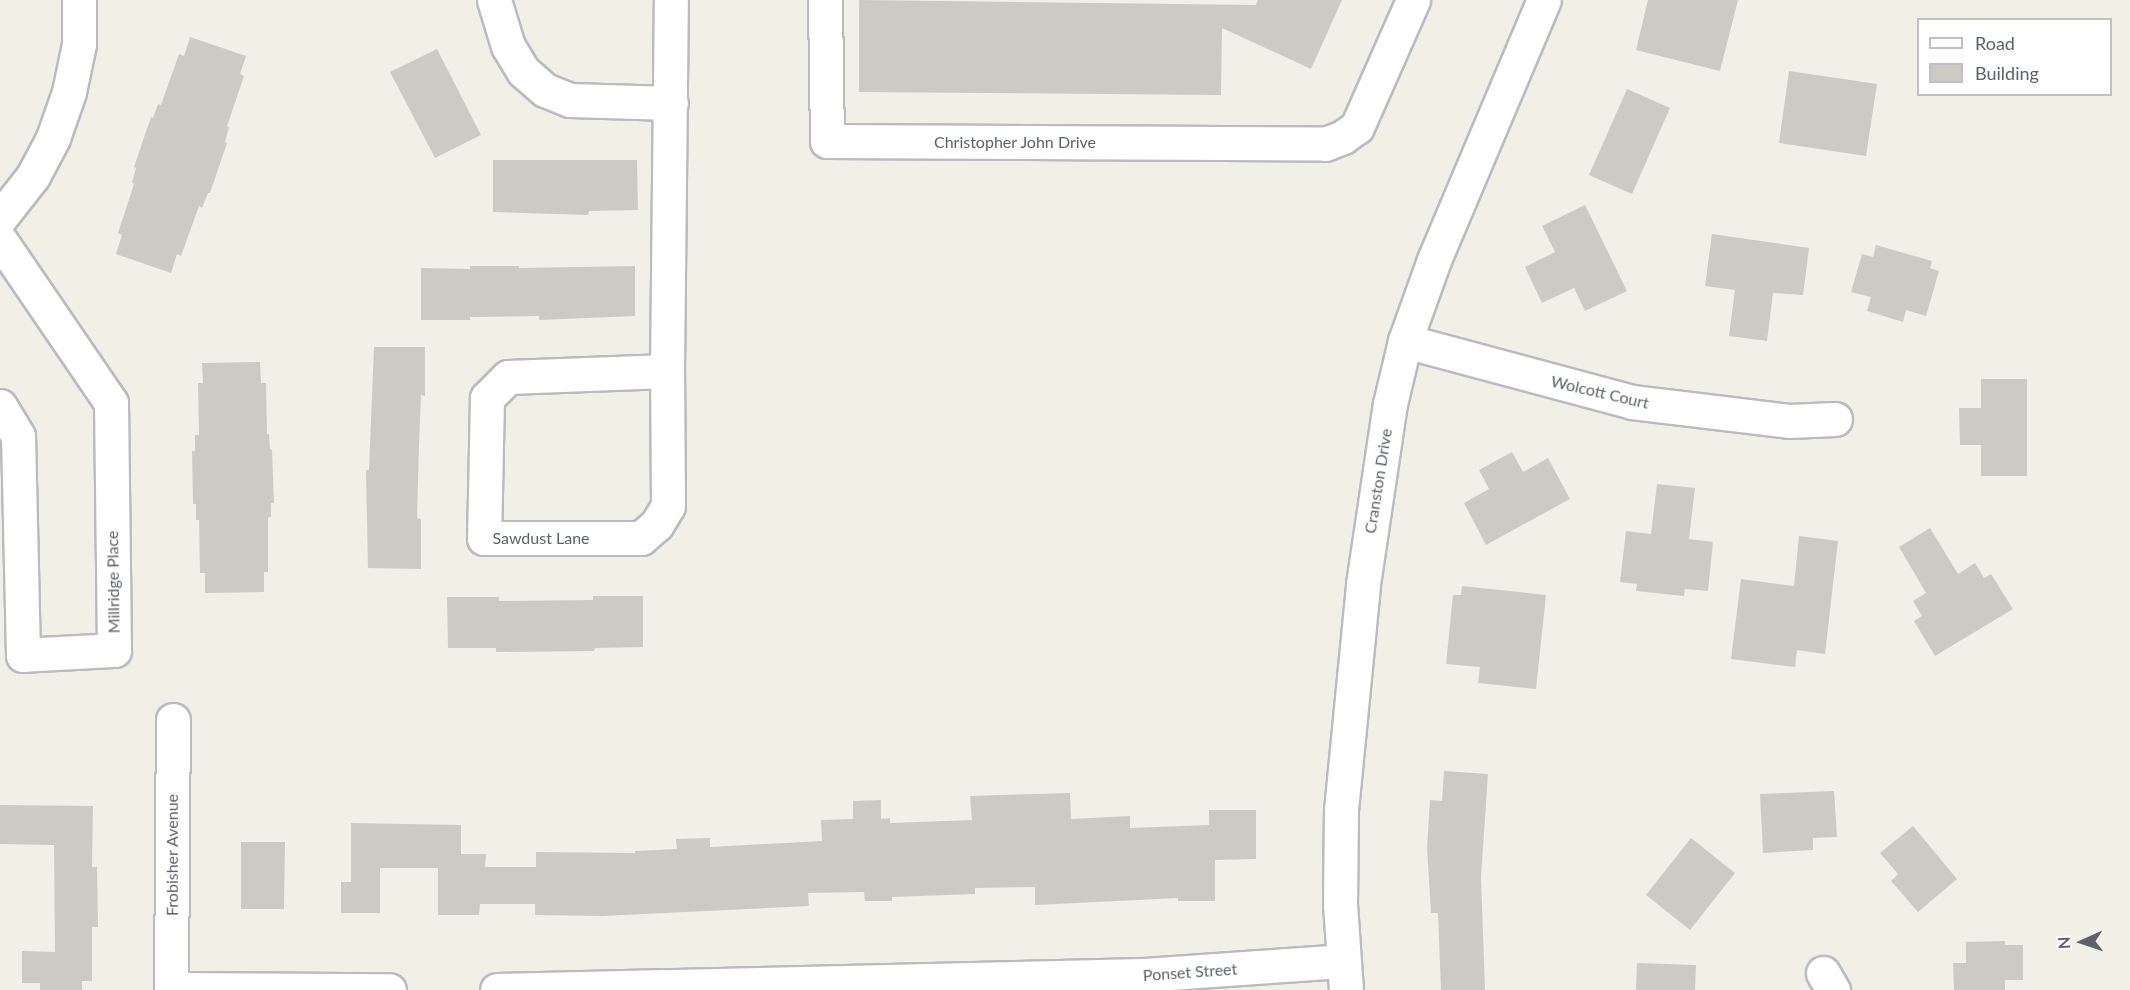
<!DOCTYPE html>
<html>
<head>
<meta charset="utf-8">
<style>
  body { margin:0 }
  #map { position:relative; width:2130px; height:990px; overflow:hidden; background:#f0f0e7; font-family:Lato,sans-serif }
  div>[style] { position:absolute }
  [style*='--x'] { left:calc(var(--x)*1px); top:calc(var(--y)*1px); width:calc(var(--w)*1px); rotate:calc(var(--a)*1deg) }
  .building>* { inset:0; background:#cbcbc3 }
  .roads { filter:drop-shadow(2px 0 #b9bbc0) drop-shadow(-2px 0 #b9bbc0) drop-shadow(0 2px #b9bbc0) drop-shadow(0 -2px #b9bbc0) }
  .minor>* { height:33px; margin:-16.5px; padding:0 16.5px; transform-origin:16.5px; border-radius:16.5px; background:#fff }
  span { translate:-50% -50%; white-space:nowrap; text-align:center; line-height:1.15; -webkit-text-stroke:6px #fff; paint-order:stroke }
  .street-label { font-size:16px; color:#5e6167 }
  .legend { position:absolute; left:1917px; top:18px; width:195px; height:78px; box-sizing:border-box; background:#fff; border:2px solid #bfc0c2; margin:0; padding:8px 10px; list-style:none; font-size:18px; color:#5e6167 }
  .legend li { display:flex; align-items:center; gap:12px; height:30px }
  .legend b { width:30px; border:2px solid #bfc0c2 }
  .north { position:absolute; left:2052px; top:912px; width:60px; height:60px; -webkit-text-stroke:4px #fff; paint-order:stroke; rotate:267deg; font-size:16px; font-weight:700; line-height:24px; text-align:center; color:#5e6167 }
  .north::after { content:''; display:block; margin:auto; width:21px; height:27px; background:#5e6167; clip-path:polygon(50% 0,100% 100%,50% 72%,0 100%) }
</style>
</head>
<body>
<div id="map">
  <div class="building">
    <div style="clip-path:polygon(859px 0,1256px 5px,1258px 0,1342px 0,1311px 69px,1222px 28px,1221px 95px,859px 92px)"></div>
    <div style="clip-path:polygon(1648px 0,1738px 0,1720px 71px,1636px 50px)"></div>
    <div style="clip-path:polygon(190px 37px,246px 56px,240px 74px,244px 76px,227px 126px,229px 127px,225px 142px,227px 143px,210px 193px,208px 193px,202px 208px,199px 206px,181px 256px,177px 254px,171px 273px,116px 254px,122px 235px,118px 233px,134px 184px,132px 183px,136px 168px,134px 167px,151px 117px,153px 118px,158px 104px,161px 105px,179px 54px,184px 56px)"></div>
    <div style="clip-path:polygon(437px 49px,481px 135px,435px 158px,390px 72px)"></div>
    <div style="clip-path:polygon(1789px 71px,1877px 84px,1866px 156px,1779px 143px)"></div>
    <div style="clip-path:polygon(1627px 89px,1670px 108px,1632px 194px,1589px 175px)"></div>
    <div style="clip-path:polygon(493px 160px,637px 160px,638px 210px,589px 211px,588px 215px,493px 212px)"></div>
    <div style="clip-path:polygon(1585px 205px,1627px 291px,1585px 311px,1574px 288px,1542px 303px,1525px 267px,1555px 252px,1542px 226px)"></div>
    <div style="clip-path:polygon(1712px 234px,1809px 248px,1803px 295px,1773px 293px,1767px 341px,1729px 336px,1735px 290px,1705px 286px)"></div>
    <div style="clip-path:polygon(1876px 245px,1932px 261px,1930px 268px,1939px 271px,1926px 316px,1906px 310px,1903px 322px,1867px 311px,1871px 297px,1851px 292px,1862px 254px,1873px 257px)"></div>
    <div style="clip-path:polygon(470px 266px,519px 266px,519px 268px,635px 266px,635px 316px,539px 320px,539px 316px,470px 317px,470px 320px,421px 320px,421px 268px,470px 269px)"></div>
    <div style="clip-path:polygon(374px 347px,425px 347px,425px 396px,421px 395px,419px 444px,417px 518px,421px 519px,421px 569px,368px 568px,366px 470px,369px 470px)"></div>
    <div style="clip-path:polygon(260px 362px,261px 383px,266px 383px,267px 434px,269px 434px,270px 449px,272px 450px,274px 503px,271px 503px,271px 517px,268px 517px,268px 572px,264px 572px,264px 592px,205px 593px,205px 573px,200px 573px,199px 520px,196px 520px,196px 504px,193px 504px,192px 451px,195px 451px,195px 435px,199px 435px,198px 383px,203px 383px,202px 363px)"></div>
    <div style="clip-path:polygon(1981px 379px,2027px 379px,2027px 476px,1981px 476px,1981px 445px,1960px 445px,1959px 408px,1981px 408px)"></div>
    <div style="clip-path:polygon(1512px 452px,1523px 472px,1548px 458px,1570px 499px,1486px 545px,1464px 503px,1489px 489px,1479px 470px)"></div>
    <div style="clip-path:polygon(1657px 484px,1695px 488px,1689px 539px,1713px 542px,1708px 591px,1685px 589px,1684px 596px,1636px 591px,1637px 584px,1620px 582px,1626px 531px,1651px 534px)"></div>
    <div style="clip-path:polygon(1930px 528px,1958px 574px,1975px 563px,1984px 578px,1991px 574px,2013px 609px,1935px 656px,1914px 621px,1922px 616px,1913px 601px,1926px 593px,1899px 547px)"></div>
    <div style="clip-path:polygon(1799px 536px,1838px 541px,1825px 654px,1797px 650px,1795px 667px,1731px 659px,1741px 579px,1794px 586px)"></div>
    <div style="clip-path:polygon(1462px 586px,1546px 595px,1536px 689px,1478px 683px,1480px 667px,1446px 664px,1453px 595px,1461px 595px)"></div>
    <div style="clip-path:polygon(593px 596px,643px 596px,643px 647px,595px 648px,594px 651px,496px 652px,496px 648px,448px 648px,447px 597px,499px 597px,499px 601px,593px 600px)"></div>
    <div style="clip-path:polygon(1444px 771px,1488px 774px,1481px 877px,1485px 990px,1441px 990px,1438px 913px,1431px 913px,1427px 848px,1430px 800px,1442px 801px)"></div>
    <div style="clip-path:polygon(1834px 791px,1837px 837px,1813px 838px,1813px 850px,1763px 853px,1760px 794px)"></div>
    <div style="clip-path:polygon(1070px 793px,1071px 819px,1130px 816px,1130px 828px,1209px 825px,1209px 810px,1256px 810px,1256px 859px,1215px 860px,1215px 901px,1178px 901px,1178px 898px,1035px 905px,1035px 887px,975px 888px,975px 894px,892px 897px,892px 901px,865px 901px,864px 892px,808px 893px,809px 906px,602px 916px,535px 915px,535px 904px,480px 904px,479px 915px,438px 915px,438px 868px,380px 868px,380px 913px,341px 913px,341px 882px,351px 882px,351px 823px,461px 825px,461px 854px,486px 854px,485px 867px,536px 867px,536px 852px,635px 853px,635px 851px,677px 849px,676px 839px,710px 838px,710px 847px,822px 841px,821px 820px,853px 819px,853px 801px,881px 800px,881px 819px,890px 818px,890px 823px,972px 820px,970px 796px)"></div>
    <div style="clip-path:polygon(0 805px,93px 806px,92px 867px,97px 867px,98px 927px,92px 927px,92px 981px,82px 981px,82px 990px,40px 990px,40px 983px,22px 983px,22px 951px,55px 952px,54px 845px,0 844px)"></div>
    <div style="clip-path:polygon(1913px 826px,1957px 879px,1918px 912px,1891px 881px,1898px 874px,1880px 853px)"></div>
    <div style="clip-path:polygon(1691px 838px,1735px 873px,1690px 930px,1646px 895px)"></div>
    <div style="clip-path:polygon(241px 842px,285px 842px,284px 909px,241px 909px)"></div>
    <div style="clip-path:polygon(2005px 941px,2005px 945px,2023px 945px,2023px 980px,2005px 980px,2005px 990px,1954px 990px,1953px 963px,1966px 963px,1966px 942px)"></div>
    <div style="clip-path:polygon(1637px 963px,1696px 965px,1695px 990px,1636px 990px)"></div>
  </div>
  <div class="roads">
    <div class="minor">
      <div style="--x:494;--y:0;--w:48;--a:73.1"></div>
      <div style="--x:508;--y:46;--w:29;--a:59"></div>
      <div style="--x:523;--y:71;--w:29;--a:41"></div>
      <div style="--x:545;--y:90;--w:27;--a:22"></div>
      <div style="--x:570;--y:100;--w:101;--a:1.7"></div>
      <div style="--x:825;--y:0;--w:141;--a:89.2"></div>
      <div style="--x:827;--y:141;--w:498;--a:0.3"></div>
      <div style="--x:1325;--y:144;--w:19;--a:-21"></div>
      <div style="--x:1343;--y:137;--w:17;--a:-36"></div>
      <div style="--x:1357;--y:127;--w:139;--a:-66.2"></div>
      <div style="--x:0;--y:218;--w:53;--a:-51.8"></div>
      <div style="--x:33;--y:176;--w:43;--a:-62.2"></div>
      <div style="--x:53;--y:138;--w:49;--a:-70.8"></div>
      <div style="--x:69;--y:92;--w:49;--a:-78.2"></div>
      <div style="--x:79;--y:44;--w:44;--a:-90"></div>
      <div style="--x:0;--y:240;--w:197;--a:55.7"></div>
      <div style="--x:111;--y:403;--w:247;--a:89.3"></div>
      <div style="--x:114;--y:650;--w:91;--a:176.9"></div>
      <div style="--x:23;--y:655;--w:219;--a:-91.3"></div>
      <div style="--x:18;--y:436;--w:35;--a:-121"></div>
      <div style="--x:1405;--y:341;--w:235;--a:15"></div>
      <div style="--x:1632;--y:402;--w:158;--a:6.9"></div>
      <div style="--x:1789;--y:421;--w:46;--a:-2.5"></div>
      <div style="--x:667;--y:371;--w:159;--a:177.8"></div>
      <div style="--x:508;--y:377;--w:30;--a:135"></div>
      <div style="--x:487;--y:398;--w:140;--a:91.2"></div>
      <div style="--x:484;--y:538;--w:157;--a:0"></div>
      <div style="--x:641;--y:538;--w:21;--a:-41"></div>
      <div style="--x:657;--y:524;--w:21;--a:-59"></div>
      <div style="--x:668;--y:506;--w:135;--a:-90.4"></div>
      <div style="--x:667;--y:371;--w:371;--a:-89.4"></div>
      <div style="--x:1823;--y:973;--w:20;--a:60"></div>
      <div style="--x:171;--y:989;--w:218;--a:0.3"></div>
      <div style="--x:171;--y:990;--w:270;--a:-89.6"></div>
      <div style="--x:497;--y:990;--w:646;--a:-1.33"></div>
      <div style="--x:1143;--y:975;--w:200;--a:-4"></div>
      <div style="--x:1346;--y:990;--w:85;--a:-94"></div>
      <div style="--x:1340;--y:905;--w:95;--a:-89.4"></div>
      <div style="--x:1341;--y:810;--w:227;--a:-84.4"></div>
      <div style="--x:1363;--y:584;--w:182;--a:-81.5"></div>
      <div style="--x:1390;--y:404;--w:65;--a:-76.6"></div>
      <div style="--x:1405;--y:341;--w:86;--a:-70.3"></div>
      <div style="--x:1434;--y:260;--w:282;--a:-67.1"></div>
    </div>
  </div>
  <div class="street-label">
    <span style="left:1015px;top:142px">Christopher John Drive</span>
    <span style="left:1600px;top:392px;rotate:13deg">Wolcott Court</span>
    <span style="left:1378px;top:481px;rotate:-81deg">Cranston Drive</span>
    <span style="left:541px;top:538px">Sawdust Lane</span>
    <span style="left:113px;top:582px;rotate:-91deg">Millridge Place</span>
    <span style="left:172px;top:855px;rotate:-90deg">Frobisher Avenue</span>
    <span style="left:1190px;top:972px;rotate:-4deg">Ponset Street</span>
  </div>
  <ul class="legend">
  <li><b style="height:8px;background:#fff"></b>Road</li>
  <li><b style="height:16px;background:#cbcbc3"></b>Building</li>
  </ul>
  <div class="north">N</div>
</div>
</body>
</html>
